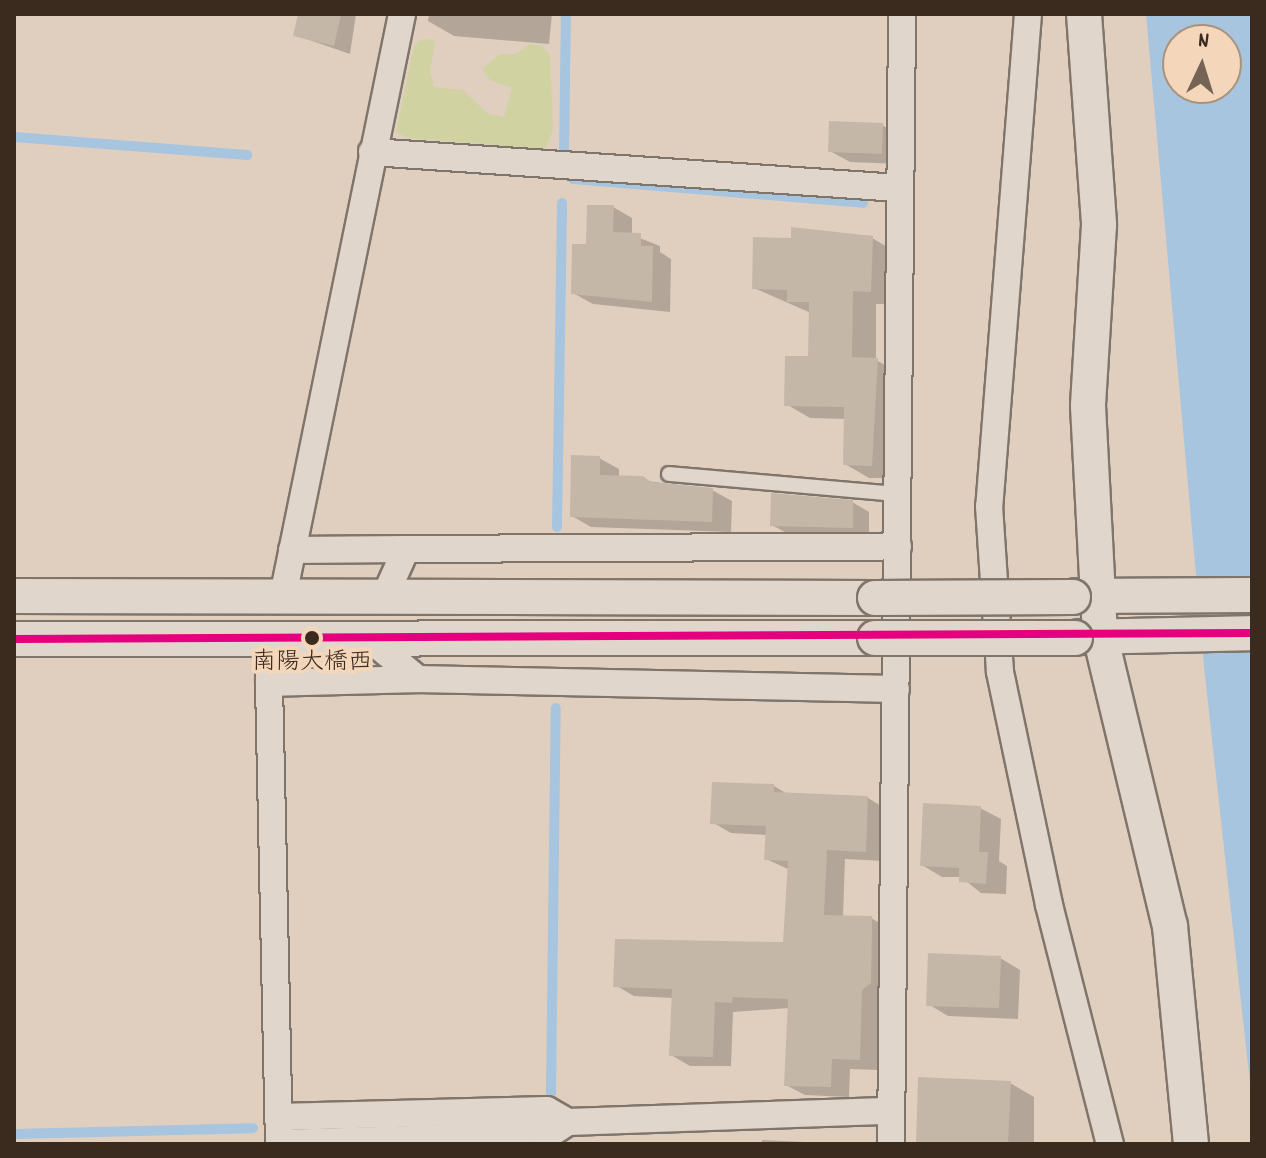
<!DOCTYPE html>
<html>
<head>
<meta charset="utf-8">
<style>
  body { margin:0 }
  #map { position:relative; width:1266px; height:1158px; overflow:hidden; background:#e0cfbe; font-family:Dekko,"Klee One",sans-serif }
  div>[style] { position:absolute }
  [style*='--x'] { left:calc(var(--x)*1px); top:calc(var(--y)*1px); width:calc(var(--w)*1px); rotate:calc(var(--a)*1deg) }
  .green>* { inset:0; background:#d0d2a1 }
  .water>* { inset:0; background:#a7c5de }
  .shadow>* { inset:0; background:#0003 }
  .stream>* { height:10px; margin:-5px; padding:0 5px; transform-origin:5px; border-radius:5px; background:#a7c5de }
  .building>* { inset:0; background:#c5b7a7 }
  .roads { filter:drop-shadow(2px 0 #80756b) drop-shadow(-2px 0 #80756b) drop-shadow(0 2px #80756b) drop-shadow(0 -2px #80756b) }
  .service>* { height:14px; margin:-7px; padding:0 7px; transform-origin:7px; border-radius:7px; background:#e1d6cb }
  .minor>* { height:26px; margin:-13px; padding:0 13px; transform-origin:13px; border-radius:13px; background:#e1d6cb }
  .tertiary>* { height:34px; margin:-17px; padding:0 17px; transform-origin:17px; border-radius:17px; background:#e1d6cb }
  .bridges { filter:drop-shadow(2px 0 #80756b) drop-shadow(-2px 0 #80756b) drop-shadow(0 2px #80756b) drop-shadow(0 -2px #80756b) }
  .tertiary-bridge>* { height:34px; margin:-17px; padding:0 17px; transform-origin:17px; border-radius:17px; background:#e1d6cb }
  .bus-1>* { height:8px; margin:-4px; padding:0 4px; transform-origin:4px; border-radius:4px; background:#e5007d }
  .dots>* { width:22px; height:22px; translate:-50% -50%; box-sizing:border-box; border:4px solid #f4d7ba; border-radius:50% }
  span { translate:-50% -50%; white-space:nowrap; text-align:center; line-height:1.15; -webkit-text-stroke:8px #f4d7ba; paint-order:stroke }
  .bus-label { font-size:24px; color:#3b2a1e }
  .frame { position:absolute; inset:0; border:16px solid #3b2a1e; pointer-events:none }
  .north { position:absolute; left:1162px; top:24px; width:80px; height:80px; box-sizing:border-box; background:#f4d7ba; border:2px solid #aa927c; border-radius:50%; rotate:4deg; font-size:22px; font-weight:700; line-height:32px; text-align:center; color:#3b2a1e }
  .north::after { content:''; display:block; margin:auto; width:28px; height:36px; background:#756456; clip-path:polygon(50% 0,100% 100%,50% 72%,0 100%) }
</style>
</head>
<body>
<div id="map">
  <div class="green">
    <div style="clip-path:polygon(422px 39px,435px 40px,430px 71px,434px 87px,463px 90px,488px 114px,504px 117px,512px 88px,490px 80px,482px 69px,500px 54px,515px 54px,530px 44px,542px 46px,550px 55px,553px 130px,545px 149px,408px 138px,396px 132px,414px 46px)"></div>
  </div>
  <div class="water">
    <div style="clip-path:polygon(evenodd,1146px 14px,1252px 14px,1252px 1101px,1205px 676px,1146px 14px,1178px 40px,1226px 40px,1226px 88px,1178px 88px,1178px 40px)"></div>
  </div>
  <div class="shadow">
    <div style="clip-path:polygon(300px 14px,356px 14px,350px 54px,295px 35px)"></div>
    <div style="clip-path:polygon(429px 14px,552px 14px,549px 44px,454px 36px,428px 21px)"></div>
    <div style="clip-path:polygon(882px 125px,902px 137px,901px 164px,850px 162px,830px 151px)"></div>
    <div style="clip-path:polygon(613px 207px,632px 218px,632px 235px,660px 246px,660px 252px,671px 259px,670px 312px,593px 304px,573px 293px,588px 246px)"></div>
    <div style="clip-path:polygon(872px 238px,896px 252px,895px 304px,876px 304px,876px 360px,901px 374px,896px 478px,869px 478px,845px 464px,846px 419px,810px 418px,786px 404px,810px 358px,811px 313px,754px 288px)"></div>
    <div style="clip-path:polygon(599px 458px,619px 469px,619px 477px,712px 490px,732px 501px,731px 532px,591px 527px,572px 516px)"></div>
    <div style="clip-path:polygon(852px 502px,869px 512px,869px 536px,788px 534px,772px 525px)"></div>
    <div style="clip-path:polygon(774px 786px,789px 795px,868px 798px,886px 809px,884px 861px,845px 859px,843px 917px,871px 918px,890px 929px,878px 1070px,850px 1069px,849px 1097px,805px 1095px,786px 1085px,789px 1008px,733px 1012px,731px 1066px,690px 1066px,671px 1055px,674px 998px,634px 996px,615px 985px,785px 944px,790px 870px,766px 859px,767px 835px,731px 833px,712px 822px)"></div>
    <div style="clip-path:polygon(980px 808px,1001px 819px,999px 861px,1007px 866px,1006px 894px,981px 893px,961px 877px,942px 877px,922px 865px)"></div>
    <div style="clip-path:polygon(1000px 958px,1020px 970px,1018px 1019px,948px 1016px,928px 1004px)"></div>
    <div style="clip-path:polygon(1010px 1083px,1034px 1097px,1034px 1144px,920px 1144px)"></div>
    <div style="clip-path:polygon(762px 1140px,826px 1143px,829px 1144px,762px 1144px)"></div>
  </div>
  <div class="stream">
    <div style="--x:14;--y:137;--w:234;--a:4.4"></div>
    <div style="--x:564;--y:153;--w:139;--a:-89.2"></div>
    <div style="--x:573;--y:179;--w:291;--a:4.7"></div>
    <div style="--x:557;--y:527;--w:324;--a:-89.1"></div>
    <div style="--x:551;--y:1093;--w:385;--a:-89.3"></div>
    <div style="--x:14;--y:1134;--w:239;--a:-1.4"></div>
  </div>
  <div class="building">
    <div style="clip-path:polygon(298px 14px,341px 14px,334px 46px,293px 36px)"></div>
    <div style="clip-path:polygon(829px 121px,883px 123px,882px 154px,828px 152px)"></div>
    <div style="clip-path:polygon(587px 205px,614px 205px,613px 232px,641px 233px,641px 246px,653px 246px,652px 302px,571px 294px,572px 244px,586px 244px)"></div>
    <div style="clip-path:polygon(791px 227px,873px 236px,871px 292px,853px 291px,852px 357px,878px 358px,872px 466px,843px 465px,844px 407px,784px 406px,785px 356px,808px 356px,809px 302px,787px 302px,787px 290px,752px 289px,753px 237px,791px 238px)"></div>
    <div style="clip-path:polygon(571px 455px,600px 456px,600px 475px,643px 476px,651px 482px,713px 488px,712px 522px,570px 517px)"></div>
    <div style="clip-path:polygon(771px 493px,853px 500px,853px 528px,770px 526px)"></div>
    <div style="clip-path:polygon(712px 782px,774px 784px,774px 792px,868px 796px,866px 852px,827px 850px,824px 915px,872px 916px,872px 929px,871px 983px,862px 990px,860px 1060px,832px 1059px,831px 1087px,784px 1086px,788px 999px,733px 997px,732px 1003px,715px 1002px,713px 1057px,669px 1056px,672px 989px,613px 987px,615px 939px,783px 942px,788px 861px,764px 860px,766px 826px,710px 824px)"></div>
    <div style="clip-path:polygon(923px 803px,981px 806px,979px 852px,988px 852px,986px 884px,959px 882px,959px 868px,920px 866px)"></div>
    <div style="clip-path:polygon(928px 953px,1001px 956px,999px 1008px,926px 1006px)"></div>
    <div style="clip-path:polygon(918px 1077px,1011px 1081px,1008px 1144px,916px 1144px)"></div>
  </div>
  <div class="roads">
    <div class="service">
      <div style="--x:669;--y:474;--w:230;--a:5"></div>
    </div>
    <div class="minor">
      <div style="--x:1028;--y:14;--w:494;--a:94.5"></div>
      <div style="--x:989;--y:506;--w:166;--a:86.2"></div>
      <div style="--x:1000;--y:672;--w:238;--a:78.1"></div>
      <div style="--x:1049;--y:905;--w:247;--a:75.7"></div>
      <div style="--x:372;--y:152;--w:528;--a:3.91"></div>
      <div style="--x:292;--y:550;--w:114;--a:-0.5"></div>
      <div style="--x:283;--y:596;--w:594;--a:-78.44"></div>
      <div style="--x:385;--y:596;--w:51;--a:-65.9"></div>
      <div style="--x:406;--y:549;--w:492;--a:-0.3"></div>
      <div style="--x:366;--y:636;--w:67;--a:39.6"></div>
      <div style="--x:418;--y:679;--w:478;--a:1.2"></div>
      <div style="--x:268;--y:637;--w:507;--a:88.76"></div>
      <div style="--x:269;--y:683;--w:149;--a:-1.5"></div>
      <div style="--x:278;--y:1117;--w:269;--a:-1.5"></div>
      <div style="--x:547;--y:1110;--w:24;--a:30"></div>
      <div style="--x:568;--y:1122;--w:323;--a:-2"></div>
      <div style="--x:279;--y:1143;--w:269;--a:-1.7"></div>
      <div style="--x:548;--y:1135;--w:24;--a:-33"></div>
      <div style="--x:891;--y:1144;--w:1130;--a:-89.44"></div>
    </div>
    <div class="tertiary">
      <div style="--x:1084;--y:14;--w:212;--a:85.9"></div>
      <div style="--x:1099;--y:225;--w:181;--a:93.5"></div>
      <div style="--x:1088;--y:406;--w:229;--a:87"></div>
      <div style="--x:1100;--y:635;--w:299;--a:76.5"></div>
      <div style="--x:1170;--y:926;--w:219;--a:84.5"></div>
      <div style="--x:14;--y:596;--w:861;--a:0.13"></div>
      <div style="--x:1076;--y:596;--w:176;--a:-0.3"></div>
      <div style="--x:1079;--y:637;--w:173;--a:-1.3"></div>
      <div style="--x:14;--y:639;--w:861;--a:-0.07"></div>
    </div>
  </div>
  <div class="bridges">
    <div class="tertiary-bridge">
      <div style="--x:875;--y:598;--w:198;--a:-0.3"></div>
      <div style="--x:875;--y:638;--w:200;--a:0"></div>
    </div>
  </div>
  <div class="bus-1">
    <div style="--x:14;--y:639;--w:1238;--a:-0.28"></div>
  </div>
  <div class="dots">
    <div style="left:312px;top:638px;background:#3b2a1e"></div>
  </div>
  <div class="bus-label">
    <span style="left:312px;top:664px">南陽大橋西</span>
  </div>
  <div class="frame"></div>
  <div class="north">N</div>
</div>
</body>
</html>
